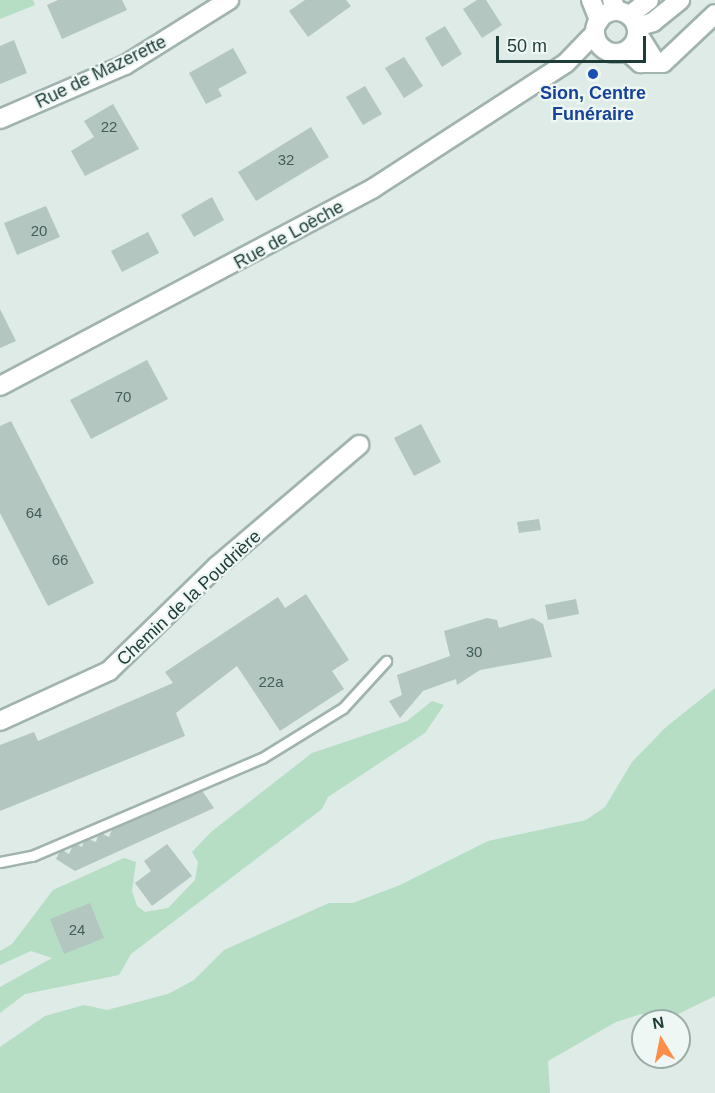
<!DOCTYPE html>
<html>
<head>
<meta charset="utf-8">
<style>
  body { margin:0 }
  #map { position:relative; width:715px; height:1093px; overflow:hidden; background:#deebe7; font-family:Helvetica,sans-serif }
  div>[style] { position:absolute }
  [style*='--x'] { left:calc(var(--x)*1px); top:calc(var(--y)*1px); width:calc(var(--w)*1px); rotate:calc(var(--a)*1deg) }
  .green>* { inset:0; background:#b5dec5 }
  .building>* { inset:0; background:#b3c6c0 }
  .roads { filter:drop-shadow(2px 0 #a1b3af) drop-shadow(-2px 0 #a1b3af) drop-shadow(0 2px #a1b3af) drop-shadow(0 -2px #a1b3af) }
  .lane>* { height:9px; margin:-4.5px; padding:0 4.5px; transform-origin:4.5px; border-radius:4.5px; background:#fff }
  .street>* { height:18px; margin:-9px; padding:0 9px; transform-origin:9px; border-radius:9px; background:#fff }
  .secondary>* { height:18px; margin:-9px; padding:0 9px; transform-origin:9px; border-radius:9px; background:#fff }
  .secondary>.ring { margin:-9px; padding:0; box-sizing:content-box; background:none; border:18px solid #fff; border-radius:50% }
  .dots>* { width:16px; height:16px; translate:-50% -50%; box-sizing:border-box; border:3px solid #eef7f4; border-radius:50% }
  span { translate:-50% -50%; white-space:nowrap; text-align:center; line-height:1.15; -webkit-text-stroke:4.5px #eef7f4; paint-order:stroke }
  .number-label { font-size:15px; color:#435e5a }
  .number-label span { -webkit-text-stroke-width:0 }
  .street-label { font-size:18px; color:#1e3c38 }
  .transit-label { font-size:18px; color:#164399; font-weight:700 }
  .north { position:absolute; left:631px; top:1009px; width:60px; height:60px; box-sizing:border-box; background:#eef7f4; border:2px solid #9baca9; border-radius:50%; rotate:350deg; font-size:16px; font-weight:700; line-height:24px; text-align:center; color:#1e3c38 }
  .north::after { content:''; display:block; margin:auto; width:21px; height:27px; background:#fc8e4a; clip-path:polygon(50% 0,100% 100%,50% 72%,0 100%) }
  .scale { position:absolute; left:496px; top:36px; width:150px; height:27px; box-sizing:border-box; border:3px solid #1e3c38; border-top:0; padding-left:8px; font-size:18px; line-height:21px; white-space:nowrap; color:#1e3c38; -webkit-text-stroke:4px #eef7f4; paint-order:stroke }
</style>
</head>
<body>
<div id="map">
  <div class="green">
    <div style="clip-path:polygon(0 0,33px 0,35px 5px,0 19px)"></div>
    <div style="clip-path:polygon(715px 688px,715px 996px,664px 1021px,641px 1014px,616px 1022px,548px 1061px,550px 1093px,0 1093px,0 1047px,45px 1016px,84px 1005px,107px 1010px,168px 994px,194px 980px,224px 950px,329px 903px,353px 903px,400px 885px,488px 841px,586px 820px,605px 807px,632px 762px,666px 727px)"></div>
    <div style="clip-path:polygon(432px 701px,444px 705px,425px 733px,328px 797px,322px 809px,131px 954px,119px 975px,25px 994px,0 1013px,0 987px,52px 958px,31px 951px,0 965px,0 951px,12px 944px,53px 890px,124px 858px,136px 862px,132px 891px,137px 906px,145px 912px,168px 908px,195px 880px,198px 862px,192px 852px,211px 832px,312px 753px,407px 721px)"></div>
  </div>
  <div class="building">
    <div style="clip-path:polygon(58px 0,122px 0,127px 10px,62px 39px,47px 5px)"></div>
    <div style="clip-path:polygon(305px 0,346px 0,351px 6px,308px 37px,289px 11px)"></div>
    <div style="clip-path:polygon(477px 0,486px 0,502px 25px,482px 38px,463px 9px)"></div>
    <div style="clip-path:polygon(445px 26px,462px 54px,442px 67px,425px 38px)"></div>
    <div style="clip-path:polygon(14px 40px,27px 73px,0 84px,0 46px)"></div>
    <div style="clip-path:polygon(233px 48px,247px 73px,218px 89px,222px 96px,206px 104px,189px 73px)"></div>
    <div style="clip-path:polygon(404px 57px,423px 86px,404px 98px,385px 68px)"></div>
    <div style="clip-path:polygon(365px 86px,382px 114px,363px 125px,346px 97px)"></div>
    <div style="clip-path:polygon(113px 104px,139px 149px,85px 176px,71px 151px,94px 137px,84px 121px)"></div>
    <div style="clip-path:polygon(311px 127px,329px 157px,256px 201px,238px 172px)"></div>
    <div style="clip-path:polygon(212px 197px,224px 220px,194px 237px,181px 215px)"></div>
    <div style="clip-path:polygon(46px 206px,60px 237px,17px 255px,4px 223px)"></div>
    <div style="clip-path:polygon(148px 232px,159px 253px,122px 272px,111px 251px)"></div>
    <div style="clip-path:polygon(0 309px,16px 341px,0 348px)"></div>
    <div style="clip-path:polygon(147px 360px,168px 399px,91px 439px,70px 400px)"></div>
    <div style="clip-path:polygon(11px 421px,94px 583px,48px 606px,0 513px,0 426px)"></div>
    <div style="clip-path:polygon(421px 424px,441px 462px,414px 476px,394px 438px)"></div>
    <div style="clip-path:polygon(539px 519px,541px 530px,519px 533px,517px 522px)"></div>
    <div style="clip-path:polygon(306px 594px,349px 660px,332px 671px,344px 689px,280px 731px,237px 666px,176px 713px,185px 736px,0 811px,0 745px,34px 732px,38px 741px,173px 683px,165px 672px,278px 597px,285px 608px)"></div>
    <div style="clip-path:polygon(576px 599px,579px 614px,548px 620px,545px 605px)"></div>
    <div style="clip-path:polygon(487px 618px,497px 620px,499px 628px,533px 618px,543px 624px,552px 657px,480px 670px,457px 685px,456px 679px,423px 691px,400px 718px,389px 701px,402px 695px,397px 675px,450px 656px,444px 631px)"></div>
    <div style="clip-path:polygon(201px 789px,214px 808px,75px 871px,56px 859px,61px 849px,69px 854px,74px 843px,82px 847px,85px 838px,96px 842px,99px 832px,109px 837px,113px 827px)"></div>
    <div style="clip-path:polygon(167px 844px,192px 876px,152px 906px,135px 883px,151px 871px,144px 861px)"></div>
    <div style="clip-path:polygon(90px 903px,104px 938px,64px 954px,50px 919px)"></div>
  </div>
  <div class="roads">
    <div class="lane">
      <div style="--x:0;--y:862;--w:33;--a:-11"></div>
      <div style="--x:32;--y:856;--w:250;--a:-23.1"></div>
      <div style="--x:262;--y:758;--w:95;--a:-31.7"></div>
      <div style="--x:343;--y:708;--w:64;--a:-47.5"></div>
    </div>
    <div class="street">
      <div style="--x:591;--y:0;--w:22;--a:68"></div>
      <div style="--x:612;--y:0;--w:12;--a:66"></div>
      <div style="--x:638;--y:34;--w:32;--a:58"></div>
      <div style="--x:627;--y:51;--w:18;--a:43"></div>
      <div style="--x:640;--y:63;--w:23;--a:0"></div>
      <div style="--x:663;--y:63;--w:71;--a:-43.3"></div>
      <div style="--x:0;--y:119;--w:136;--a:-23.4"></div>
      <div style="--x:125;--y:65;--w:123;--a:-32"></div>
      <div style="--x:0;--y:721;--w:120;--a:-24.6"></div>
      <div style="--x:109;--y:671;--w:151;--a:-44.2"></div>
      <div style="--x:217;--y:566;--w:187;--a:-40.4"></div>
    </div>
    <div class="secondary">
      <div class="ring" style="left:595px;top:11px;width:24px;height:24px"></div>
      <div style="--x:630;--y:15;--w:24;--a:-38"></div>
      <div style="--x:637;--y:27;--w:17;--a:-17"></div>
      <div style="--x:653;--y:22;--w:35;--a:-39"></div>
      <div style="--x:0;--y:386;--w:421;--a:-27.9"></div>
      <div style="--x:372;--y:189;--w:231;--a:-33"></div>
      <div style="--x:566;--y:63;--w:42;--a:-46"></div>
    </div>
  </div>
  <div class="dots">
    <div style="left:593px;top:74px;background:#1a4fb4"></div>
  </div>
  <div class="number-label">
    <span style="left:109px;top:127px">22</span>
    <span style="left:286px;top:160px">32</span>
    <span style="left:39px;top:231px">20</span>
    <span style="left:123px;top:397px">70</span>
    <span style="left:34px;top:513px">64</span>
    <span style="left:60px;top:560px">66</span>
    <span style="left:474px;top:652px">30</span>
    <span style="left:271px;top:682px">22a</span>
    <span style="left:77px;top:930px">24</span>
  </div>
  <div class="street-label">
    <span style="left:101px;top:72px;rotate:-26deg">Rue de Mazerette</span>
    <span style="left:289px;top:235px;rotate:-29deg">Rue de Loèche</span>
    <span style="left:189px;top:598px;rotate:-43deg">Chemin de la Poudrière</span>
  </div>
  <div class="transit-label">
    <span style="left:593px;top:104px">Sion, Centre<br>Funéraire</span>
  </div>
  <div class="north">N</div>
  <div class="scale">50 m</div>
</div>
</body>
</html>
